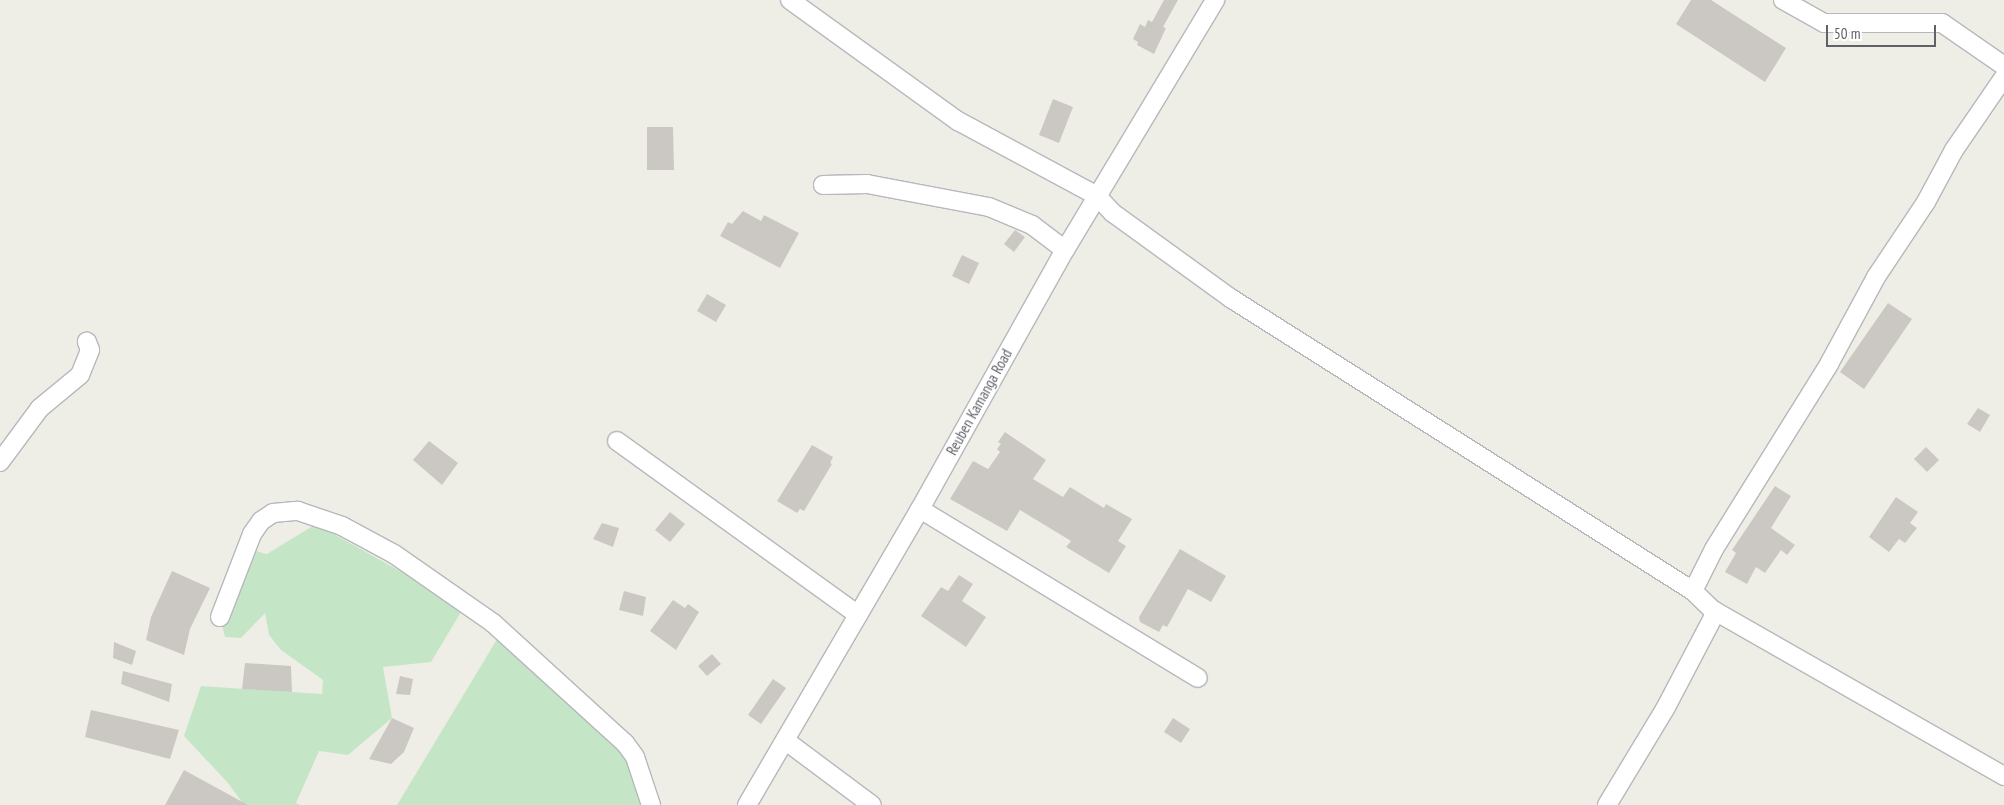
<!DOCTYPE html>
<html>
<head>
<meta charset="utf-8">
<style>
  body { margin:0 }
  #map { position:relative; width:2004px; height:805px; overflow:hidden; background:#efeee6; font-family:"PT Sans Narrow",sans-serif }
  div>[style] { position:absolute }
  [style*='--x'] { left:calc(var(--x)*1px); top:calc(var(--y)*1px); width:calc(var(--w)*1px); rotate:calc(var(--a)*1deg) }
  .green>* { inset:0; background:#c4e6c6 }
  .building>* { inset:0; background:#cbc8c3 }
  .roads { filter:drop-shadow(1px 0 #b6b8bc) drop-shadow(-1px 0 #b6b8bc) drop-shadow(0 1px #b6b8bc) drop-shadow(0 -1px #b6b8bc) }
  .minor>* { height:18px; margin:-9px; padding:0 9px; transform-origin:9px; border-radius:9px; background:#fff }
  span { translate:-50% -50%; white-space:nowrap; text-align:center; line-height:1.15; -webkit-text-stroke:4px #fff; paint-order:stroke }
  .street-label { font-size:15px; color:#5e6166 }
  .scale { position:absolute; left:1826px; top:25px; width:110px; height:22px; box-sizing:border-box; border:2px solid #5e6166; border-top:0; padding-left:6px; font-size:15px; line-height:18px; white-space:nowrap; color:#5e6166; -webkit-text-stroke:4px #fff; paint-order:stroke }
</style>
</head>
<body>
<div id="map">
  <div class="green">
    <div style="clip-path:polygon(316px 524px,464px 607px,431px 662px,383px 667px,392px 718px,348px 755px,319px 751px,296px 803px,300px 805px,241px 805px,242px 802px,228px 783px,184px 736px,201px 686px,322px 694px,323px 680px,281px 650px,269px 635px,265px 613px,241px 638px,225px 637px,220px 617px,252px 550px,267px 554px)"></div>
    <div style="clip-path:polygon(502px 631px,630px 756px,644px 805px,397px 805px)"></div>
  </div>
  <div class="building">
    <div style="clip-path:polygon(1164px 0,1178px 0,1163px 27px,1166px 28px,1154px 54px,1137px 45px,1138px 42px,1133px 39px,1140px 24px,1145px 27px,1148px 20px,1152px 22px)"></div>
    <div style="clip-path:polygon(1691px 0,1711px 0,1786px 48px,1765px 82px,1676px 24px)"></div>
    <div style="clip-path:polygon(1053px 99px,1073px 107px,1059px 143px,1039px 135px)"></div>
    <div style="clip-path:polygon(647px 127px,673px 127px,674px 170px,647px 170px)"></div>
    <div style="clip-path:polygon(743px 211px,761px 221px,764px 215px,799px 233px,780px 268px,720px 236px,728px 222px,732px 224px)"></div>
    <div style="clip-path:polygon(1015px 230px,1025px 237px,1014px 252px,1004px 244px)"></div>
    <div style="clip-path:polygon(962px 255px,979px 263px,969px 284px,952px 276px)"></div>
    <div style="clip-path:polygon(707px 294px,726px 305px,716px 322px,697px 311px)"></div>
    <div style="clip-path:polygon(1888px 303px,1912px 319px,1864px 389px,1840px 372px)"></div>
    <div style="clip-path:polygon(1978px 408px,1990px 415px,1980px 432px,1967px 424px)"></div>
    <div style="clip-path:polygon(1005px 432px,1046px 460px,1033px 479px,1063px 497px,1070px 487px,1104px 508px,1106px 504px,1132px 519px,1118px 541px,1126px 546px,1109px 573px,1066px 547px,1071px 541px,1020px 510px,1007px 531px,950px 499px,973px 461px,988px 469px,1000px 452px,997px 449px,1001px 444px,998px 442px)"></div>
    <div style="clip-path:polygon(429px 441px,458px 463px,442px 485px,413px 460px)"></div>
    <div style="clip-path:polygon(812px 445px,833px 457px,830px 463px,832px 464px,804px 511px,800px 509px,797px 513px,777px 501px)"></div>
    <div style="clip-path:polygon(1926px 447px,1939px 460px,1927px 472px,1914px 459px)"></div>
    <div style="clip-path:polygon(1775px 486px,1791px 496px,1771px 528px,1795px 545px,1787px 555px,1781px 550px,1765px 573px,1756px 567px,1747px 584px,1725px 572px,1736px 553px,1732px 550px)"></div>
    <div style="clip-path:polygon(1896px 497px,1918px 512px,1910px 523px,1917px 528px,1905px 543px,1899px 539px,1889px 552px,1869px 537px)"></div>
    <div style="clip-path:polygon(670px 512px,685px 524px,670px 542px,655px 530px)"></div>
    <div style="clip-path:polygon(602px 523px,619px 528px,613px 547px,593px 539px)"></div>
    <div style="clip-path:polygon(1180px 549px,1226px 576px,1211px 602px,1188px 589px,1167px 627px,1163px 625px,1159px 632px,1140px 622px,1139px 617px)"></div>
    <div style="clip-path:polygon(172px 571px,210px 588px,190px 629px,184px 655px,146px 640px,151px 617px)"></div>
    <div style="clip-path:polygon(959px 575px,973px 584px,962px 601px,986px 617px,966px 647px,921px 616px,941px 587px,948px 591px)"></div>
    <div style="clip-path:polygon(624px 591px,646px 597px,643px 616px,619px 610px)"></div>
    <div style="clip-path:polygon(673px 600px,685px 608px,688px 604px,699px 612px,676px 650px,650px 631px)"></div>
    <div style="clip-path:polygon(114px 642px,136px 651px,132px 665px,113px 658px)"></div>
    <div style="clip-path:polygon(712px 654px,721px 664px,707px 676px,698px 666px)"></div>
    <div style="clip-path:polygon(245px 663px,291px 666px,292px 692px,242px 689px)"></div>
    <div style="clip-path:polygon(123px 671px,172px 684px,169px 702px,121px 684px)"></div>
    <div style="clip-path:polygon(400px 676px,413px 679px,410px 695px,396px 694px)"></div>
    <div style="clip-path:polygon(773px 679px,786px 688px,761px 724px,748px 715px)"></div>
    <div style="clip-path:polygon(91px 710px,179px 730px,170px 759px,85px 737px)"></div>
    <div style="clip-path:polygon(392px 718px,414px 728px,404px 752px,391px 764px,369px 759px)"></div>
    <div style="clip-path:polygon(1173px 718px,1190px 729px,1181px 743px,1164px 732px)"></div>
    <div style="clip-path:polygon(184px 770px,248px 805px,165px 805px)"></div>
  </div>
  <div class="roads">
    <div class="minor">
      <div style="--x:790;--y:0;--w:207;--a:35.8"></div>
      <div style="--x:958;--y:121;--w:158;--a:28.3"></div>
      <div style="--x:1097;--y:196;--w:23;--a:47"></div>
      <div style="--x:1113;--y:213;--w:147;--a:35.9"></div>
      <div style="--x:1232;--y:299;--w:546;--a:32.35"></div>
      <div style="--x:1693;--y:591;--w:28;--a:44"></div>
      <div style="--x:1713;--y:610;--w:335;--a:29.7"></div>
      <div style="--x:1783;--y:0;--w:47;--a:29.3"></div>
      <div style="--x:1824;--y:23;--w:118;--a:0"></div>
      <div style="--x:1942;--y:23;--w:75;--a:34.7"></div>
      <div style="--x:823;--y:185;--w:44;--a:-1.3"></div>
      <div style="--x:867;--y:184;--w:124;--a:10.7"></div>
      <div style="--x:989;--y:207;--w:47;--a:22.7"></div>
      <div style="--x:1032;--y:225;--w:41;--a:37.1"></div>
      <div style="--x:617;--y:441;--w:297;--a:35.8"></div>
      <div style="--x:0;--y:462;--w:67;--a:-53.5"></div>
      <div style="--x:40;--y:408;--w:52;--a:-39.5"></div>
      <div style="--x:80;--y:375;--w:27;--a:-68"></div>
      <div style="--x:90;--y:350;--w:9;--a:-111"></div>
      <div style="--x:920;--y:509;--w:325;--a:31.3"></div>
      <div style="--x:1693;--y:591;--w:47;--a:-63.4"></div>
      <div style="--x:1714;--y:549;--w:218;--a:-58.1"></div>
      <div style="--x:1829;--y:364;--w:99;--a:-61.6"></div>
      <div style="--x:1876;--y:277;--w:90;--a:-56.3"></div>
      <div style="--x:1926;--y:202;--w:59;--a:-61.7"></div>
      <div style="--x:1954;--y:150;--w:88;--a:-55.6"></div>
      <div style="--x:220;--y:617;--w:89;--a:-68.9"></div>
      <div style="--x:252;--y:534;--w:16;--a:-55"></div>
      <div style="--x:261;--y:521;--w:14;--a:-34"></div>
      <div style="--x:273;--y:513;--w:25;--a:-5"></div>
      <div style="--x:298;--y:511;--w:46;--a:18.8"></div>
      <div style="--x:342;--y:526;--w:59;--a:28.3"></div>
      <div style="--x:394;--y:554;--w:121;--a:34.9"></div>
      <div style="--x:493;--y:623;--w:178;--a:42.3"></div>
      <div style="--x:625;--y:743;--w:17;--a:54"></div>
      <div style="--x:635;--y:757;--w:51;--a:71.6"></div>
      <div style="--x:786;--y:741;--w:107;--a:36.7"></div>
      <div style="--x:747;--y:805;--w:343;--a:-59.7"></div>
      <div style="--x:920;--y:509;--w:297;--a:-60.8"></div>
      <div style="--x:1065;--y:250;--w:292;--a:-59"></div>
      <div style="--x:1607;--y:805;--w:112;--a:-58.9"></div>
      <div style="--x:1665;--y:709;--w:110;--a:-62.3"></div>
    </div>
  </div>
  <div class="street-label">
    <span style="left:979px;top:402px;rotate:-61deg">Reuben Kamanga Road</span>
  </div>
  <div class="scale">50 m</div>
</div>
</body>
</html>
